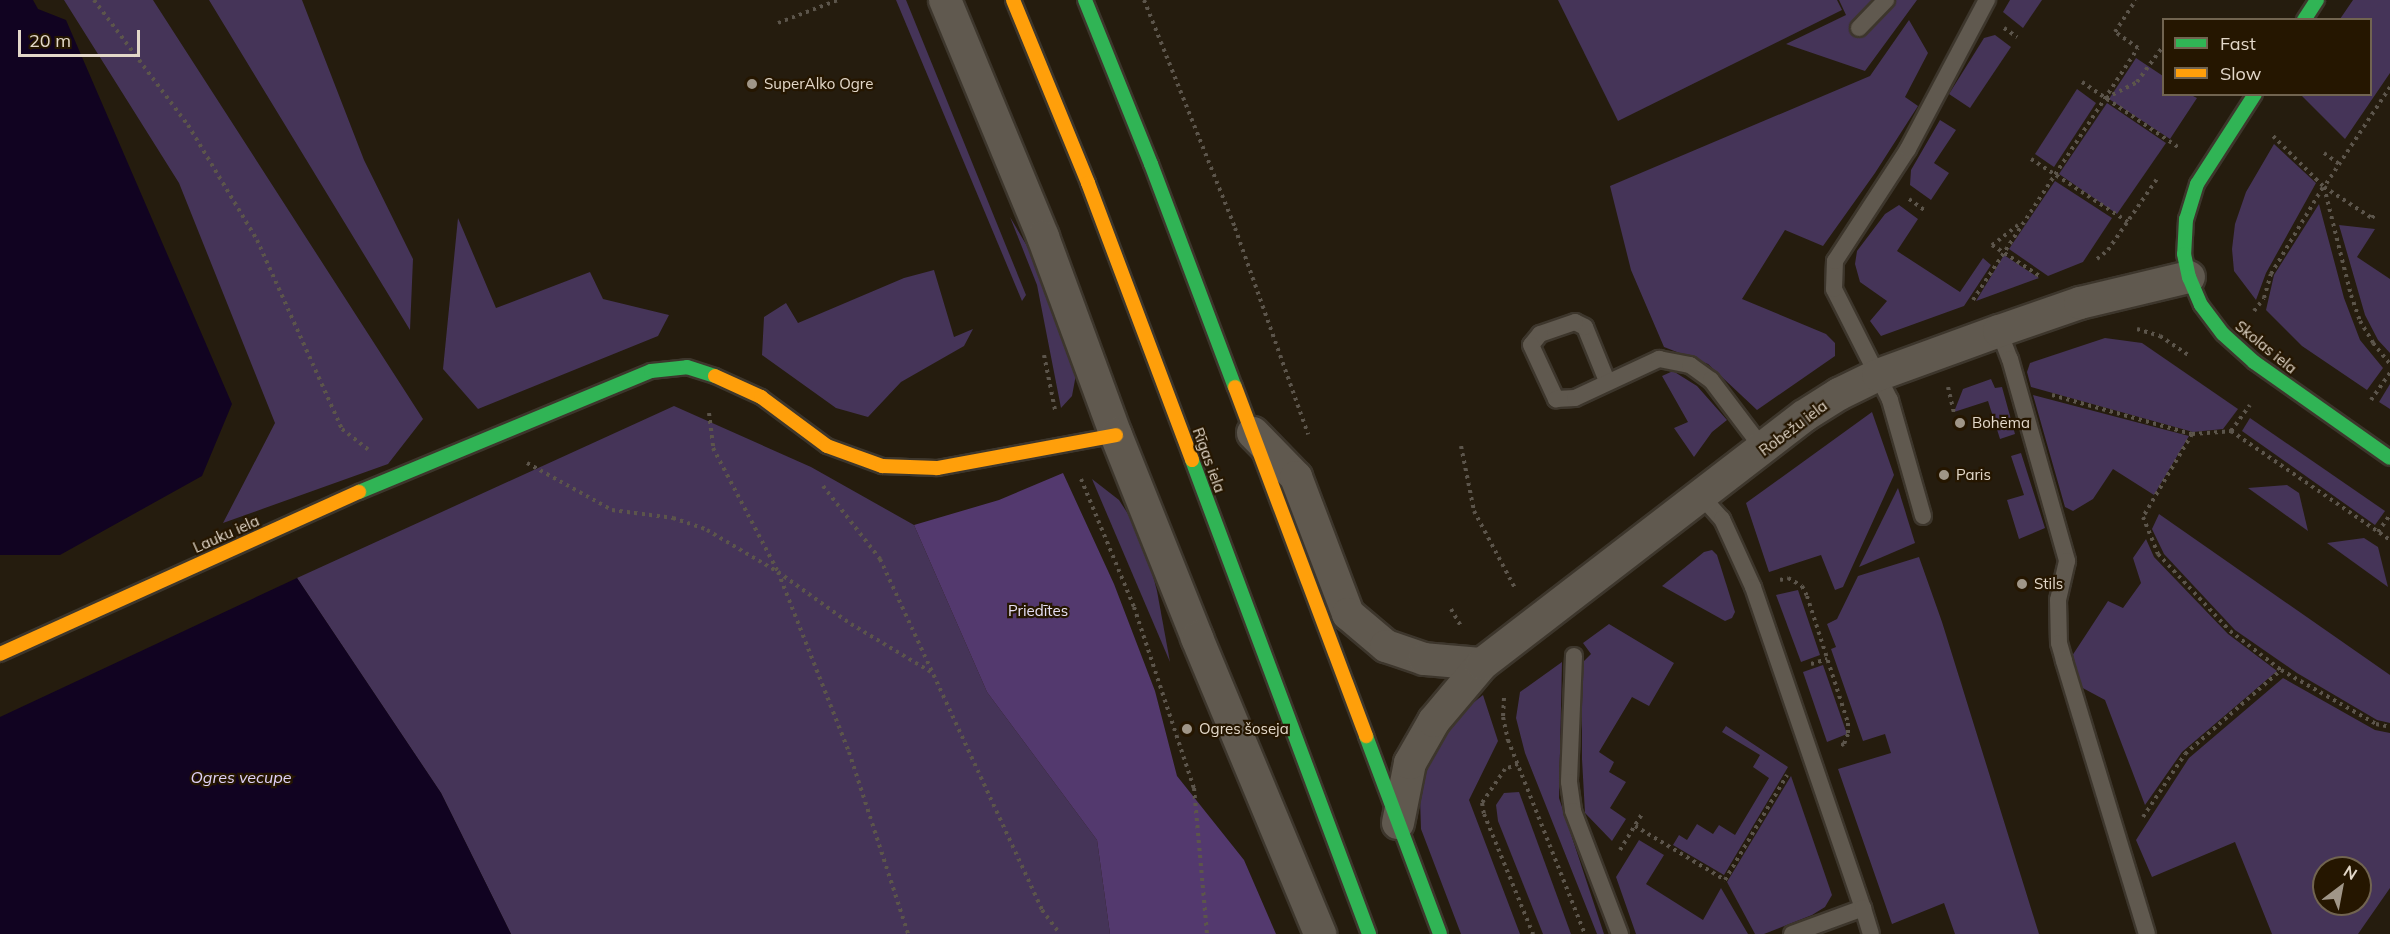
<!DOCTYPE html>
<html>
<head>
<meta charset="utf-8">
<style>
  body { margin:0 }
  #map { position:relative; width:2390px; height:934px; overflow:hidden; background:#251c0e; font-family:Mulish,sans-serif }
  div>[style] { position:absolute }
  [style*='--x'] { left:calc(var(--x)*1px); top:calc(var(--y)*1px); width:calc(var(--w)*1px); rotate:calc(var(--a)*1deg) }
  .green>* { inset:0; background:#453458 }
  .forest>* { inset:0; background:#53396e }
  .water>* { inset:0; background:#110321 }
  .path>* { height:4px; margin-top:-2px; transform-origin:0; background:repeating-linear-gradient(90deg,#5c554b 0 3px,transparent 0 7.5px) }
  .roads { filter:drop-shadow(2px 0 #3d362c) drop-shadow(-2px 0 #3d362c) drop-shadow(0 2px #3d362c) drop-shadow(0 -2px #3d362c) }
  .lane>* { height:16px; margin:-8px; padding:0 8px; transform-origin:8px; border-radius:8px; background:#60594f }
  .street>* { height:32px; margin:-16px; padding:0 16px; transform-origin:16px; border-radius:16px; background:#60594f }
  .fast>* { height:14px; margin:-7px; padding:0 7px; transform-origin:7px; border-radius:7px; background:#30b455 }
  .slow>* { height:14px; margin:-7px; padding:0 7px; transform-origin:7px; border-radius:7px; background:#ff9f0a }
  .dots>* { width:16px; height:16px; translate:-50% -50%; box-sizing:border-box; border:3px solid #251600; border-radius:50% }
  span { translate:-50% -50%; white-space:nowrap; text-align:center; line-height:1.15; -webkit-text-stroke:4.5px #251600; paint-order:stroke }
  .poi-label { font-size:15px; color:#e3d8c9 }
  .left { translate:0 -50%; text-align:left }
  .street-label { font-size:15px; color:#e3d8c9 }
  .park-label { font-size:15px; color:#e7e0f4 }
  .water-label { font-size:16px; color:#e0d2f8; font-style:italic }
  .legend { position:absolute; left:2162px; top:18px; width:210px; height:78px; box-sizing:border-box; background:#251600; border:2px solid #716450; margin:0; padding:8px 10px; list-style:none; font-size:18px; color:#e3d8c9 }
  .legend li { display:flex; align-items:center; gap:12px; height:30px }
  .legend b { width:30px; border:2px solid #716450 }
  .north { position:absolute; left:2312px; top:856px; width:60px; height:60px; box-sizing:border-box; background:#251600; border:2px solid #716450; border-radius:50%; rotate:32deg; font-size:16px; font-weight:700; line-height:24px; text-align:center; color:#e3d8c9 }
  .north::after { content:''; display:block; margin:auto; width:21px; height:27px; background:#a09688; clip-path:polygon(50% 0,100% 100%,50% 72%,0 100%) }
  .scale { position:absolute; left:18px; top:30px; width:122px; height:27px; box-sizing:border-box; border:3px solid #e3d8c9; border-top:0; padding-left:8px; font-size:18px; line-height:21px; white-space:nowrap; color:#e3d8c9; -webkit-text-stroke:4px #251600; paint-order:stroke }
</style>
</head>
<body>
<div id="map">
  <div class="green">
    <div style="clip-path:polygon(64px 0,153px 0,423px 419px,388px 464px,223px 523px,275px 423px,179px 183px)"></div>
    <div style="clip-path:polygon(209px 0,302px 0,364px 160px,413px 259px,410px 330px)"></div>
    <div style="clip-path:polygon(896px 0,906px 0,1026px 295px,1022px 301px)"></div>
    <div style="clip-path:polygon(1558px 0,1837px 0,1842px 10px,1618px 121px)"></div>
    <div style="clip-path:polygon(1839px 0,1917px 0,1865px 71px,1786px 44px,1846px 15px)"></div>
    <div style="clip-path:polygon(2010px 0,2042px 0,2023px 28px,2003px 12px)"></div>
    <div style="clip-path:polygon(2353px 0,2390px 0,2390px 73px,2345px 139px,2301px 95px,2370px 94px,2370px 20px,2340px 19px)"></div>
    <div style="clip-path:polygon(1909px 20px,1928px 53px,1905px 97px,1918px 106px,1875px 173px,1823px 246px,1785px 230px,1742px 299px,1826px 334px,1835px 343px,1835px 356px,1757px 410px,1708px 364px,1664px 347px,1631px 270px,1610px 186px,1870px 76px)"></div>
    <div style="clip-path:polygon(1995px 35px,2011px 47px,1970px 108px,1949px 94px,1984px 38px)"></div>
    <div style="clip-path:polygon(2136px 58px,2163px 76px,2164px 94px,2191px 95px,2197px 98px,2170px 139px,2109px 99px)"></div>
    <div style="clip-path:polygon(2077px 89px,2096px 103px,2054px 167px,2035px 154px)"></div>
    <div style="clip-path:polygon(2107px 103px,2166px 143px,2117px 214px,2059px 174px)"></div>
    <div style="clip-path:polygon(1940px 120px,1956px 130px,1934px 163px,1949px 173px,1931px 200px,1910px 185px,1911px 170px)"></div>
    <div style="clip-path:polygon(2274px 144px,2316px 183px,2266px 273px,2256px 300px,2234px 271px,2232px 249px,2235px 224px,2246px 192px)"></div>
    <div style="clip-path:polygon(2055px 181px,2112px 218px,2083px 262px,2048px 276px,2009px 249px)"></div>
    <div style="clip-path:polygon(2319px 204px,2344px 298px,2360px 340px,2383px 368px,2367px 390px,2302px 346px,2266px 310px,2274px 275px)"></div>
    <div style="clip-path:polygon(1899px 205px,1918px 219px,1897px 251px,1960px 292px,1983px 258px,1991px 265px,1964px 306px,1881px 336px,1870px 321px,1887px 301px,1860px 282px,1855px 264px,1857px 251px,1885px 214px)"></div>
    <div style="clip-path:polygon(1010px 217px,1047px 280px,1077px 369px,1072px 396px,1061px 408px,1037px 285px)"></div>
    <div style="clip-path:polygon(458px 218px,496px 308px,590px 272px,603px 299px,669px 315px,658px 336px,478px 409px,443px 369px)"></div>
    <div style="clip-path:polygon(2339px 225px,2375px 229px,2357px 257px,2390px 279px,2390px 353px,2378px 340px,2365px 315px)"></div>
    <div style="clip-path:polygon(2004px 255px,2039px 278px,1976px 301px)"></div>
    <div style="clip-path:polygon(934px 270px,954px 337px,973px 329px,964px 346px,901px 382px,868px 417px,836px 408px,762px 355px,764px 317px,786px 303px,798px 323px,904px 278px)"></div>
    <div style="clip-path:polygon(2105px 338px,2142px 343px,2238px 409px,2223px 429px,2193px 432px,2031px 387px,2027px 372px,2030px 363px)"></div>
    <div style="clip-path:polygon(1673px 371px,1697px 386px,1727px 420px,1712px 432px,1694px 457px,1674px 428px,1688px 422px,1662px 376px)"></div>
    <div style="clip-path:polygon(1991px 379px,1995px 388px,2002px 387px,2015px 434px,2000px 439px,1988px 401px,1954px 412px,1963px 389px)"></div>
    <div style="clip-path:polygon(2390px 384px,2390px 409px,2379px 402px)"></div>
    <div style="clip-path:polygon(2033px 395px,2189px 436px,2154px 495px,2113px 469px,2093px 499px,2073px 511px,2065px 507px)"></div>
    <div style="clip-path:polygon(674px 406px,811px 467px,914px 525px,987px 692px,1097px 840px,1110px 934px,511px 934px,441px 793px,297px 578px)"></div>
    <div style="clip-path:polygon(1872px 412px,1894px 475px,1843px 587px,1835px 590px,1821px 555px,1769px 572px,1746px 503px)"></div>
    <div style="clip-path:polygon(2250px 418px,2385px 511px,2375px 525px,2242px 431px)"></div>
    <div style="clip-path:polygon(2021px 453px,2045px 528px,2019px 539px,2007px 500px,2024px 495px,2011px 456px)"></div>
    <div style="clip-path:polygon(1092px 479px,1119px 500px,1143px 537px,1157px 591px,1170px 662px)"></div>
    <div style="clip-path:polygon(2287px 485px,2299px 493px,2308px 531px,2248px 488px)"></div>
    <div style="clip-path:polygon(1898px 488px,1915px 543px,1859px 567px)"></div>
    <div style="clip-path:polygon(2159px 514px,2390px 675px,2390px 723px,2377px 720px,2297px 673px,2235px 630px,2164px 554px,2152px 529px)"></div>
    <div style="clip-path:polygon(2364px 538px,2378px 547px,2388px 587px,2327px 543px)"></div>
    <div style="clip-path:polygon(2146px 539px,2154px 557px,2228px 634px,2277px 671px,2182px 752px,2145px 805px,2105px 700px,2079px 686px,2070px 659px,2108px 601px,2123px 608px,2141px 583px,2133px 558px)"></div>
    <div style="clip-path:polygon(1712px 550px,1717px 555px,1735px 612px,1732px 618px,1725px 621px,1662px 586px,1704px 552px)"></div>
    <div style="clip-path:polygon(1919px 557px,1942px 622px,2039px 934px,1955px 934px,1944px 903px,1892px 924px,1838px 769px,1891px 753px,1885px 734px,1863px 741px,1831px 649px,1836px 647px,1827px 624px,1837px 619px,1858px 576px)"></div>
    <div style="clip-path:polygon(1798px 590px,1820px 655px,1801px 662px,1776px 595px)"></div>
    <div style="clip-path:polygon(1609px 624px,1674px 663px,1649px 706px,1632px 697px,1599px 752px,1614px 762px,1609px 772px,1626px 782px,1610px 808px,1626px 819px,1612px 841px,1585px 813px,1582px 759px,1582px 663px,1591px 654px,1583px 643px)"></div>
    <div style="clip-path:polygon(1562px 662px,1559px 798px,1604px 934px,1597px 934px,1525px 753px,1516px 718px,1520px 692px)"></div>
    <div style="clip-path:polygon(1823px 665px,1847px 734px,1827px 742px,1803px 672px)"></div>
    <div style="clip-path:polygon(evenodd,2283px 678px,2375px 730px,2390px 733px,2390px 888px,2358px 934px,2272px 934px,2235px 842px,2152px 877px,2136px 840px,2189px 758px,2283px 678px,2324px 868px,2360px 868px,2360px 904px,2324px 904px,2324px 868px)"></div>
    <div style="clip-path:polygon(1483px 695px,1498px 741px,1469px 800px,1520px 934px,1461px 934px,1421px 829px,1420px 798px,1427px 755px,1449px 722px)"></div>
    <div style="clip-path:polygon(1726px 726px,1788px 767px,1724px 875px,1673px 845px,1679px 835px,1687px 840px,1697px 824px,1713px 834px,1719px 825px,1735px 835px,1769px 778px,1753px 767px,1760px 755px,1722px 732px)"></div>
    <div style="clip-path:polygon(1791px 776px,1832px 895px,1825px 907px,1812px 915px,1764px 934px,1755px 934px,1727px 882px)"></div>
    <div style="clip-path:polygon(1519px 792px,1571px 934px,1543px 934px,1498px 821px,1496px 805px,1504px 793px)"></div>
    <div style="clip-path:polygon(1639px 840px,1664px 855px,1646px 884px,1703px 920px,1721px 888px,1748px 934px,1636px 934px,1616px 877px)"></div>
  </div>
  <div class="forest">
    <div style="clip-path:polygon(1063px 473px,1114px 584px,1155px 691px,1177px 776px,1244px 860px,1276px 934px,1110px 934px,1097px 840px,987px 692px,914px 525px,999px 500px)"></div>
  </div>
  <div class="water">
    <div style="clip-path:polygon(0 0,33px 0,38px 9px,66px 20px,232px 404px,202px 476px,60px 555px,0 555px)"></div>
    <div style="clip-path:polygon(297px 578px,441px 793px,511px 934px,0 934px,0 717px)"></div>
  </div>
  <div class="path">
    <div style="--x:94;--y:0;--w:156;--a:53.1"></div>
    <div style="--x:188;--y:125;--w:134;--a:59"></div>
    <div style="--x:257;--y:240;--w:207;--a:65.8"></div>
    <div style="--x:342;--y:429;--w:33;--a:38"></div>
    <div style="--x:1144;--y:0;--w:245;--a:68.2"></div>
    <div style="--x:1235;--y:228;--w:219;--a:70.5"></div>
    <div style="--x:778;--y:23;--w:64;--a:-21"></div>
    <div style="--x:2004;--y:28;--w:16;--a:35"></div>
    <div style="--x:2082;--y:82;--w:116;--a:34.1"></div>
    <div style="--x:2390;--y:87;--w:120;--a:123.4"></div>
    <div style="--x:2324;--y:187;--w:111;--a:76"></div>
    <div style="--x:2351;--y:295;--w:28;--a:71"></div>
    <div style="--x:2360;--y:321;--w:26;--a:59"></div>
    <div style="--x:2373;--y:343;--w:27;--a:51"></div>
    <div style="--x:2106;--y:98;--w:35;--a:-27"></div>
    <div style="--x:2137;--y:82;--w:46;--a:-53.9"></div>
    <div style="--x:2273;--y:136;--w:72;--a:45"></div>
    <div style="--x:2324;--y:187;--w:57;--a:32.9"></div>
    <div style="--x:2372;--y:218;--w:6;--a:-51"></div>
    <div style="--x:2324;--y:153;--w:19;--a:36"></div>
    <div style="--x:2031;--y:159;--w:116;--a:33"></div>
    <div style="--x:1909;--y:199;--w:19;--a:36"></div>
    <div style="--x:2018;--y:225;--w:33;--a:142"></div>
    <div style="--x:1992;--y:245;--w:59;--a:33.1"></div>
    <div style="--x:2097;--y:259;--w:14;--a:-39"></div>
    <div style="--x:2108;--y:250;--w:86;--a:-55.4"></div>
    <div style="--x:1973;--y:300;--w:301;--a:-56.8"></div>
    <div style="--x:2138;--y:48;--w:28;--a:-145"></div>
    <div style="--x:2115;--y:32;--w:38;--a:-57"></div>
    <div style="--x:2254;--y:311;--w:16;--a:-52"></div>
    <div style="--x:2264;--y:298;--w:25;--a:-74"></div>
    <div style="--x:2271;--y:274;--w:101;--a:-59.1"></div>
    <div style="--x:2137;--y:329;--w:24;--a:17"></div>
    <div style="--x:2160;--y:336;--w:37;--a:34"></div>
    <div style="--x:1044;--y:355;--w:56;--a:78.7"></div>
    <div style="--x:1948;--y:387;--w:26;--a:77"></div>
    <div style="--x:2052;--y:395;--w:145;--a:15.6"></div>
    <div style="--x:2192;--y:434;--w:39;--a:-4"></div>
    <div style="--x:2231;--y:431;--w:193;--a:34.4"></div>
    <div style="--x:2371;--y:400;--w:33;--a:-55"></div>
    <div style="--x:709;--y:413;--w:35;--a:83"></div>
    <div style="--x:713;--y:448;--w:140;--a:62.3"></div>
    <div style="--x:778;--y:572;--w:193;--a:68.5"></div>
    <div style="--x:849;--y:752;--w:191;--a:72"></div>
    <div style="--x:2231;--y:431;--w:32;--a:-54"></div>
    <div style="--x:2192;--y:434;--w:96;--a:120.6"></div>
    <div style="--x:2143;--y:517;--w:40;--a:68"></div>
    <div style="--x:2158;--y:554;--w:105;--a:46.9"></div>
    <div style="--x:2230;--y:631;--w:64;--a:37.4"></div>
    <div style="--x:2281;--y:670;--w:109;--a:29.6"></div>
    <div style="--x:2376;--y:724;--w:14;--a:12"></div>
    <div style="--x:1461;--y:446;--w:66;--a:78.7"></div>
    <div style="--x:1474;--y:511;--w:89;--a:62"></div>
    <div style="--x:527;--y:463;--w:97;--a:28.9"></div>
    <div style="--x:612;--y:510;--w:62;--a:7.5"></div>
    <div style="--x:673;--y:518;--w:36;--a:19"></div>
    <div style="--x:707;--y:530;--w:82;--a:30.6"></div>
    <div style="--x:778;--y:572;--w:90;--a:35.5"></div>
    <div style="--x:851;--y:624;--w:93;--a:31"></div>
    <div style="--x:1081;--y:479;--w:139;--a:67.5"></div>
    <div style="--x:1134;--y:607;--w:191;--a:71.7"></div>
    <div style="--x:1194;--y:788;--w:147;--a:84.9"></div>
    <div style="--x:823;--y:486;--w:93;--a:52"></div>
    <div style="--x:880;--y:559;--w:387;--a:65.2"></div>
    <div style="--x:1042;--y:910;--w:30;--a:53"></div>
    <div style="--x:2378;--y:532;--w:21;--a:-55"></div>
    <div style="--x:1780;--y:580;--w:8;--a:-14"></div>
    <div style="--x:1788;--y:578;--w:16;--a:30"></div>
    <div style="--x:1802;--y:586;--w:11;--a:63"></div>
    <div style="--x:1807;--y:596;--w:133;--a:72.1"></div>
    <div style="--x:1848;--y:723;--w:11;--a:90"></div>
    <div style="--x:1848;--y:734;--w:11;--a:112"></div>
    <div style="--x:1844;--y:744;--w:5;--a:158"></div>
    <div style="--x:1451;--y:609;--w:20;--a:60"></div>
    <div style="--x:1811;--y:664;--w:17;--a:-17"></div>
    <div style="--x:1504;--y:698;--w:19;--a:93"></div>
    <div style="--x:1503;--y:717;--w:24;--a:78"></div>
    <div style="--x:1508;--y:740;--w:209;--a:68.4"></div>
    <div style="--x:1518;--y:764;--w:14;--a:159"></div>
    <div style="--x:1505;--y:769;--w:41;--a:124.1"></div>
    <div style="--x:1482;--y:803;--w:11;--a:80"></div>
    <div style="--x:1484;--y:814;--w:130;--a:67.8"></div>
    <div style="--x:2143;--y:817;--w:76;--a:-56.3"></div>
    <div style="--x:2185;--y:754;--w:128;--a:-41.2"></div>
    <div style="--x:1635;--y:826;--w:105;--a:31"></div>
    <div style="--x:1725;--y:880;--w:122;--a:-59.4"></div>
    <div style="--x:1620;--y:850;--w:42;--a:-58.6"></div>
  </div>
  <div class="roads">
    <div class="lane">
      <div style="--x:1859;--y:28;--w:39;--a:-46"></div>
      <div style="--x:1999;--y:331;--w:30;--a:69"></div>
      <div style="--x:2010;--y:359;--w:210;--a:74.2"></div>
      <div style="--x:2067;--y:561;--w:40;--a:103"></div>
      <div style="--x:2058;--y:600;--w:43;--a:88.7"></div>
      <div style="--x:2059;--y:643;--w:19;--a:74"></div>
      <div style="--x:2064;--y:661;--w:285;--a:73.1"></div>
      <div style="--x:1607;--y:381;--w:58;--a:-112.2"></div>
      <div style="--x:1585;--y:327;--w:11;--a:-153"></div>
      <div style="--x:1575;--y:322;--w:37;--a:161"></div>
      <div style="--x:1540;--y:334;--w:14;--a:129"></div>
      <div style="--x:1531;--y:345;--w:60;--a:65.2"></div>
      <div style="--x:1556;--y:399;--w:19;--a:-3"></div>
      <div style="--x:1575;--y:398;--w:93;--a:-24.9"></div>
      <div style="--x:1659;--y:359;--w:32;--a:11"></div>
      <div style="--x:1690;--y:365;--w:26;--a:36"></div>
      <div style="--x:1711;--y:380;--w:88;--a:52.9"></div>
      <div style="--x:1702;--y:497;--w:30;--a:48"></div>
      <div style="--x:1722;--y:519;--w:75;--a:65.5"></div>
      <div style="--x:1753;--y:587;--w:339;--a:71.1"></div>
      <div style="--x:1923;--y:516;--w:121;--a:-105.9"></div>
      <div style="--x:1890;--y:400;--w:124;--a:-116.8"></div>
      <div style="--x:1834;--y:289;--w:28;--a:-88"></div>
      <div style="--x:1835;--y:261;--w:134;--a:-56.9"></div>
      <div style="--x:1908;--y:149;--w:169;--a:-62.1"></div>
      <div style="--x:1574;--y:656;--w:126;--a:92.3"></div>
      <div style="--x:1569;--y:782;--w:29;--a:82"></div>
      <div style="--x:1573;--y:811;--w:132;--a:69.1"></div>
      <div style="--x:1792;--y:934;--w:76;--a:-20.1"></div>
      <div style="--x:1863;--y:908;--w:27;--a:73"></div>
    </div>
    <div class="street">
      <div style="--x:945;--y:0;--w:256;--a:67.5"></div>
      <div style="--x:1043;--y:237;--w:211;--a:69.8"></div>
      <div style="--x:1116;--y:435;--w:219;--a:68.2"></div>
      <div style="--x:1197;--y:638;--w:321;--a:67.4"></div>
      <div style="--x:1253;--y:433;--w:62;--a:45.7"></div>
      <div style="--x:1296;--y:477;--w:147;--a:69.2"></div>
      <div style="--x:1348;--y:614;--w:50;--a:40.1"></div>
      <div style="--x:1386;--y:646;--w:40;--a:18.9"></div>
      <div style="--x:1424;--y:659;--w:58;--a:4.9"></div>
      <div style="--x:1398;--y:823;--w:61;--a:-78.7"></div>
      <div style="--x:1410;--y:763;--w:48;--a:-60.3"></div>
      <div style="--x:1434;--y:721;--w:75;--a:-49.9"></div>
      <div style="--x:1482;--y:664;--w:406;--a:-37.6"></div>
      <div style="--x:1804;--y:416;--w:41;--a:-32.2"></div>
      <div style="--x:1839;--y:394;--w:43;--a:-26"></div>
      <div style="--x:1878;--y:375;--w:129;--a:-20"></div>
      <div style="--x:1999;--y:331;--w:86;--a:-19.1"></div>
      <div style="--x:2080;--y:303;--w:112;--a:-13.4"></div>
    </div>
    <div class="fast">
      <div style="--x:1085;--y:0;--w:177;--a:68.1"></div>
      <div style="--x:1151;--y:164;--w:238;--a:69.4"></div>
      <div style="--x:2304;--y:20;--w:24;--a:-57"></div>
      <div style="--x:2255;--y:94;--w:107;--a:122.8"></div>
      <div style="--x:2197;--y:184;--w:37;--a:107"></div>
      <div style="--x:2186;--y:219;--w:35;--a:93"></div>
      <div style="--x:2184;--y:254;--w:24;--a:78"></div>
      <div style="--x:2189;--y:277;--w:30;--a:67"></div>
      <div style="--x:2201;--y:305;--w:36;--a:53"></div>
      <div style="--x:2223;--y:334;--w:42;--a:42.1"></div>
      <div style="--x:2254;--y:362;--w:166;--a:35.2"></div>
      <div style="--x:1192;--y:460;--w:506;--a:69.52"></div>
      <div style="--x:359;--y:492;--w:316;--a:-22.5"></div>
      <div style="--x:651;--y:371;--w:36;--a:-6"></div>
      <div style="--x:687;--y:367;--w:29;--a:18"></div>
      <div style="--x:1366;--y:736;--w:211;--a:69.5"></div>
    </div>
    <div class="slow">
      <div style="--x:1013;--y:0;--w:198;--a:67.7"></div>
      <div style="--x:1088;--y:183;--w:296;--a:69.4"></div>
      <div style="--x:715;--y:376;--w:51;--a:24.5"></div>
      <div style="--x:761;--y:397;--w:82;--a:36.6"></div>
      <div style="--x:827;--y:446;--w:59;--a:20"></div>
      <div style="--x:882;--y:466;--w:55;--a:2.1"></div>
      <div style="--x:937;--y:468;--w:182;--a:-10.4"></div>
      <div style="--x:1235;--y:387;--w:373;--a:69.4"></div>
      <div style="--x:0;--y:654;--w:394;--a:-24.3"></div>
    </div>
  </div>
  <div class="dots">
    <div style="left:752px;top:84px;background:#a09688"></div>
    <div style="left:1960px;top:423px;background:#a09688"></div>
    <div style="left:1944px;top:475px;background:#a09688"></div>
    <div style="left:2022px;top:584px;background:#a09688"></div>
    <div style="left:1187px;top:729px;background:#a09688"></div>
  </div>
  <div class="poi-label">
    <span class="left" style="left:764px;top:84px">SuperAlko Ogre</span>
    <span class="left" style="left:1972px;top:423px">Bohēma</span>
    <span class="left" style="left:1956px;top:475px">Paris</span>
    <span class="left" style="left:2034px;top:584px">Stils</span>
    <span class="left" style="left:1199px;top:729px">Ogres šoseja</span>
  </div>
  <div class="street-label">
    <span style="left:2266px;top:347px;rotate:39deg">Skolas iela</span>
    <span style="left:1793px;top:428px;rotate:-37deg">Robežu iela</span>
    <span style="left:1209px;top:460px;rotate:70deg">Rīgas iela</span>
    <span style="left:226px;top:534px;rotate:-24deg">Lauku iela</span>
  </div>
  <div class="park-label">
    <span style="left:1038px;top:611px">Priedītes</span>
  </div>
  <div class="water-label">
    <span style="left:241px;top:777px">Ogres vecupe</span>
  </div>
  <ul class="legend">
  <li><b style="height:8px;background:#30b455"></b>Fast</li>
  <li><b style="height:8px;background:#ff9f0a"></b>Slow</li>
  </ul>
  <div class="north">N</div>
  <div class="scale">20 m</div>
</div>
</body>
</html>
